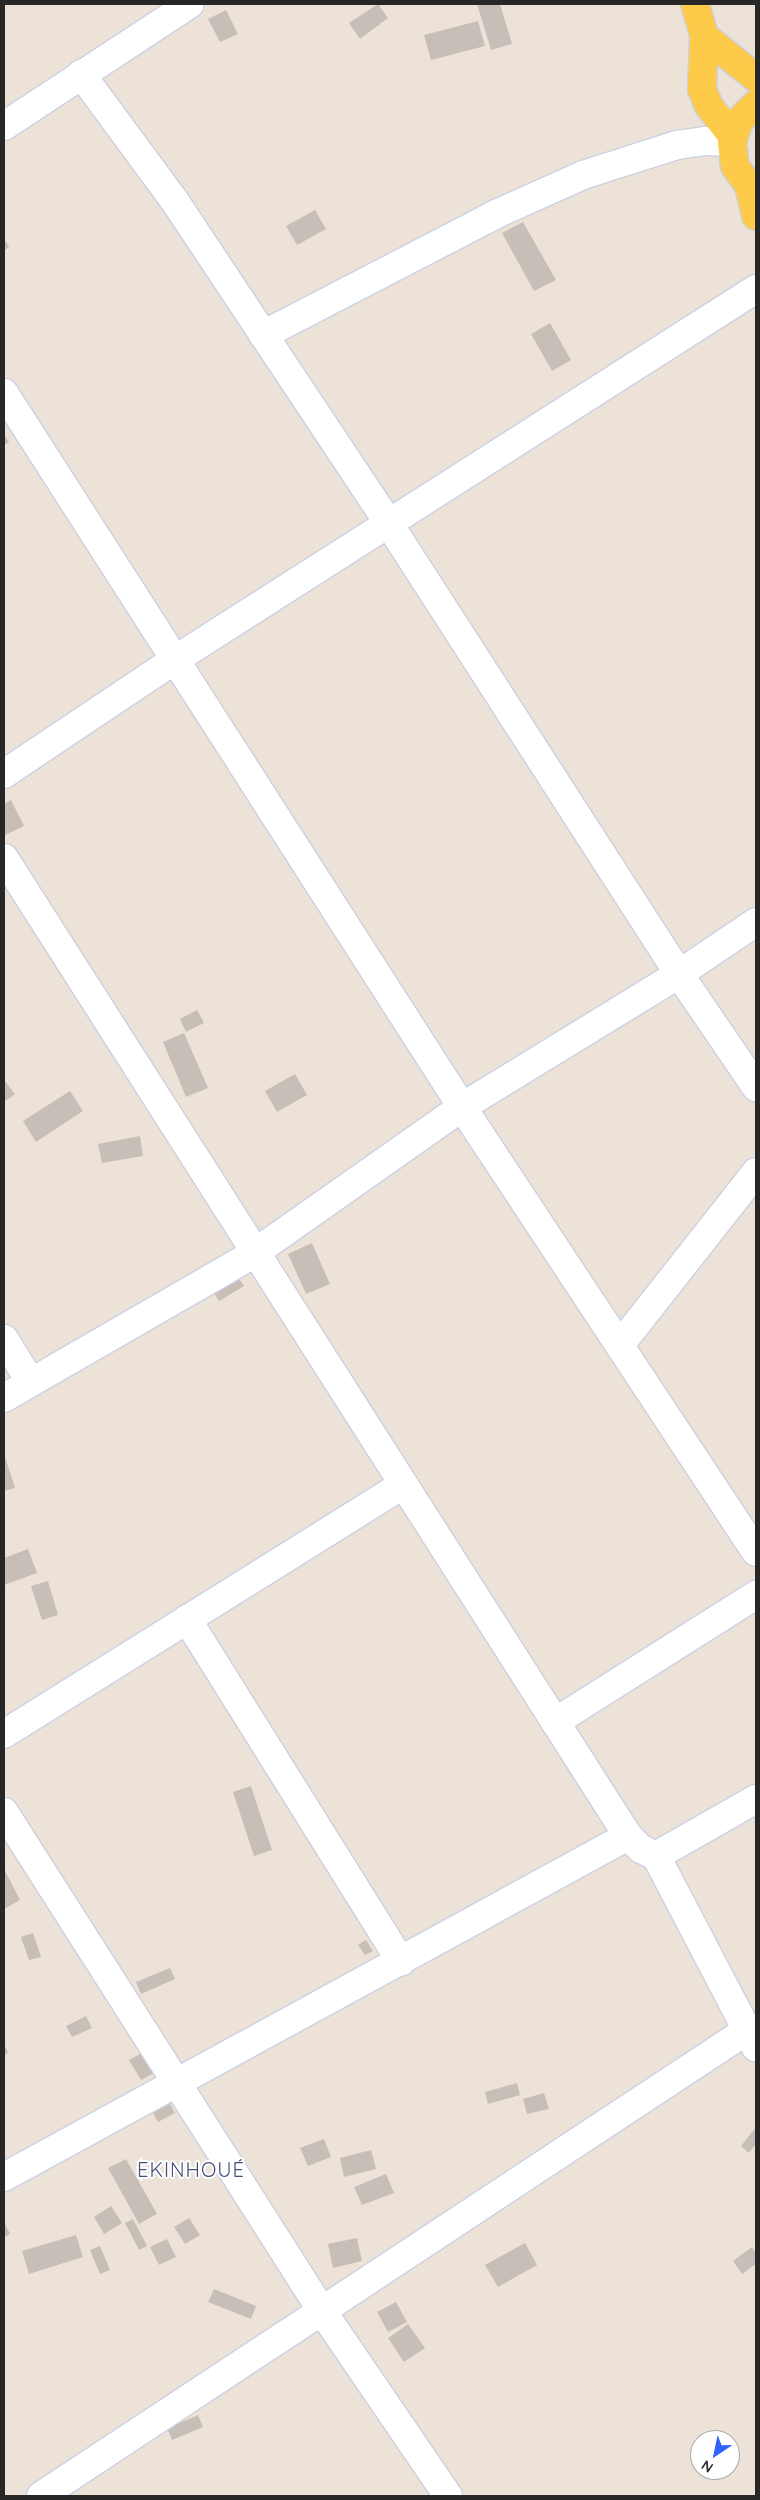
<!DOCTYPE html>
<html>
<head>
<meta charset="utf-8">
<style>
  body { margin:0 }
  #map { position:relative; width:760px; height:2500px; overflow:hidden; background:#ece2d7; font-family:Quicksand,sans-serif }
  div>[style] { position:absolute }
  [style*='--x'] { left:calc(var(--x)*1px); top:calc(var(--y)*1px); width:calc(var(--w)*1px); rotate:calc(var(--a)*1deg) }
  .building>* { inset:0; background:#c7bfb7 }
  .roads { filter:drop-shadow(1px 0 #ccd1e2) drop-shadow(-1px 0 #ccd1e2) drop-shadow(0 1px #ccd1e2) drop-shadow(0 -1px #ccd1e2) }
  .minor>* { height:28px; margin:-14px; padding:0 14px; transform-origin:14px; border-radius:14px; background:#fff }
  .major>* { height:28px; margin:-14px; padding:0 14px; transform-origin:14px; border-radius:14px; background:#fdca4a }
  span { translate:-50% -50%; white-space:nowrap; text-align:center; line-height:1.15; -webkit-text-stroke:4px #fff; paint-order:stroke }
  .quarter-label { font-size:20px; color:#44517b; letter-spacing:1px }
  .frame { position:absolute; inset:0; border:5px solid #272727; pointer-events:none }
  .north { position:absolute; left:690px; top:2430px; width:50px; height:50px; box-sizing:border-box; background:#fff; border:1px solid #a9a9a9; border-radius:50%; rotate:214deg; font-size:14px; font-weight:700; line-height:20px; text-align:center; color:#272727 }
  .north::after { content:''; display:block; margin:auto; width:18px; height:22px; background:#3062ff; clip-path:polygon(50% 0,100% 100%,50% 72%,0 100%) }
</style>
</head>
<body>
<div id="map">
  <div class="building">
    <div style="clip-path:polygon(378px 4px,388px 18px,360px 39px,349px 23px)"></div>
    <div style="clip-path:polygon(477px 4px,500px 4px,512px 44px,491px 50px)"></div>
    <div style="clip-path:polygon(226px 10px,238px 34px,220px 42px,208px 19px)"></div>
    <div style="clip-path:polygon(478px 21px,485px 46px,431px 60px,424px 35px)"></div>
    <div style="clip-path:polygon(315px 210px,326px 229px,297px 245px,286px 226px)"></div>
    <div style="clip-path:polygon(523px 222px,556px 280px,534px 291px,502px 233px)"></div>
    <div style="clip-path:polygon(4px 239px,9px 247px,4px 251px)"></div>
    <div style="clip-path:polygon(550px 323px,571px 360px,552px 371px,531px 334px)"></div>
    <div style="clip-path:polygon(4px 435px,9px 442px,4px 445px)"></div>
    <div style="clip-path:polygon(11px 800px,24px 826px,5px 835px,4px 804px)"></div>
    <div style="clip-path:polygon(197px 1010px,204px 1023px,186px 1032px,180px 1019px)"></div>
    <div style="clip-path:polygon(184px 1033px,208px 1088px,186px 1097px,163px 1042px)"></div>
    <div style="clip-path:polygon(295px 1074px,307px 1095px,277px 1112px,265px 1091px)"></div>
    <div style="clip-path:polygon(4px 1080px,15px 1094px,4px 1102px)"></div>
    <div style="clip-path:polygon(70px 1091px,83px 1111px,36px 1142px,23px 1121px)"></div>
    <div style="clip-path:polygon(140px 1136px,143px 1156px,102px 1163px,98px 1144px)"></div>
    <div style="clip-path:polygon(312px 1243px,330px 1284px,306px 1294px,288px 1254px)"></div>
    <div style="clip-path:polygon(233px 1270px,244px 1286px,219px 1301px,209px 1285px)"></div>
    <div style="clip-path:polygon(4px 1454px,15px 1488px,4px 1491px)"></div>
    <div style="clip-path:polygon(28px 1549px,37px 1573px,4px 1585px,4px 1558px)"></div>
    <div style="clip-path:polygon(48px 1581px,58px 1615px,42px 1620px,31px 1586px)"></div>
    <div style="clip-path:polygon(251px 1786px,272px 1850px,254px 1856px,233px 1792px)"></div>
    <div style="clip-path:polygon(4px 1869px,20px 1900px,4px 1909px)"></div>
    <div style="clip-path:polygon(33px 1933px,41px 1957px,29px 1960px,21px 1937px)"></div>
    <div style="clip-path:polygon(366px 1940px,373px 1951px,365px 1955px,358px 1945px)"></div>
    <div style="clip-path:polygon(170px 1968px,175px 1979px,141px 1994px,136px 1982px)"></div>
    <div style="clip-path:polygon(86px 2016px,92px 2028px,72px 2037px,66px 2026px)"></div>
    <div style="clip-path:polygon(4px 2044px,8px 2053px,4px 2055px)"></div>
    <div style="clip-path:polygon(142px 2053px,154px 2073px,141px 2080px,129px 2060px)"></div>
    <div style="clip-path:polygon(517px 2083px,520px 2095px,488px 2104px,485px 2092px)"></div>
    <div style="clip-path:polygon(544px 2093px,549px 2109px,527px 2114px,523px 2099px)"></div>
    <div style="clip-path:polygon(170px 2104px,175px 2113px,158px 2122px,153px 2113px)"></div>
    <div style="clip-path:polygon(756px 2127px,756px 2144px,749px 2153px,741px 2146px)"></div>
    <div style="clip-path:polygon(324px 2139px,331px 2157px,308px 2166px,300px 2148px)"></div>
    <div style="clip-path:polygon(371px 2150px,376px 2169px,344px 2177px,340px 2158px)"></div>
    <div style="clip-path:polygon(126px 2159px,157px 2214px,139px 2224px,108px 2168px)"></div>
    <div style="clip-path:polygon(386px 2174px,394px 2193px,362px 2205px,354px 2187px)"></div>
    <div style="clip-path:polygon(111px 2206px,122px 2223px,104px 2234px,94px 2217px)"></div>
    <div style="clip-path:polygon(189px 2218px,200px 2235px,185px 2244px,174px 2227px)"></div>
    <div style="clip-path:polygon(133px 2219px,147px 2246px,139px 2250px,125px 2223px)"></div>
    <div style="clip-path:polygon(4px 2222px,10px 2234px,4px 2237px)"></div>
    <div style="clip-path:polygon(76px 2235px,83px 2257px,29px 2274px,22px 2251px)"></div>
    <div style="clip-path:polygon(357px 2238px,362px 2261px,333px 2268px,328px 2244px)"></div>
    <div style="clip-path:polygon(167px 2239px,176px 2257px,159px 2265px,150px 2247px)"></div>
    <div style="clip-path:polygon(525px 2243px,537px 2265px,498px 2287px,485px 2265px)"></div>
    <div style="clip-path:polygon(100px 2246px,110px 2270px,100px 2274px,90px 2250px)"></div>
    <div style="clip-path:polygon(752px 2247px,756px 2253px,756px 2264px,742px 2274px,733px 2261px)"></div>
    <div style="clip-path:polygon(214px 2289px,256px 2306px,251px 2319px,208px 2302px)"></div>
    <div style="clip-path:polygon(396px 2302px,407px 2322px,388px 2332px,377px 2312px)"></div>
    <div style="clip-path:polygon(408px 2324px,425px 2348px,404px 2362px,388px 2338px)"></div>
    <div style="clip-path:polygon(198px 2415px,203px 2427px,172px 2440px,167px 2428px)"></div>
  </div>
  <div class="roads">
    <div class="minor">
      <div style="--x:81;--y:74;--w:157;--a:53.6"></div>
      <div style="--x:174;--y:200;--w:389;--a:56.4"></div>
      <div style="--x:389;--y:524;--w:535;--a:57.2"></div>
      <div style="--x:679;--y:974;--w:137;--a:55.7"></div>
      <div style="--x:4;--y:126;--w:222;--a:-33.3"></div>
      <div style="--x:263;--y:335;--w:263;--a:-27.4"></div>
      <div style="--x:496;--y:214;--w:95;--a:-24.1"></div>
      <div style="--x:583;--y:175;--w:99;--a:-17.7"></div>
      <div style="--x:677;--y:145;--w:29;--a:-8"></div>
      <div style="--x:706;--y:141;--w:26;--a:2"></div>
      <div style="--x:4;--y:393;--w:848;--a:57.32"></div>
      <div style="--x:462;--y:1107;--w:533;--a:56.55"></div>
      <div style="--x:4;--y:774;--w:207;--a:-33.8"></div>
      <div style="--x:176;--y:659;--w:688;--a:-32.54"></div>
      <div style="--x:4;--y:858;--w:1160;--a:57.46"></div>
      <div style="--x:628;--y:1836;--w:18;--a:45"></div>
      <div style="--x:641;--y:1849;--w:17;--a:25"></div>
      <div style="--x:656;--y:1856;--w:216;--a:62.4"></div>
      <div style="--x:4;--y:1339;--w:49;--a:58.2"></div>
      <div style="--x:620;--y:1345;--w:220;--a:-51.8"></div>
      <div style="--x:4;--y:1398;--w:288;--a:-30"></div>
      <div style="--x:253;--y:1254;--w:256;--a:-35.1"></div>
      <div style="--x:462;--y:1107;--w:255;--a:-31.5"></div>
      <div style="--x:679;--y:974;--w:93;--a:-34"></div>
      <div style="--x:187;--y:1619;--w:404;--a:58"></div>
      <div style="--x:555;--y:1722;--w:238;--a:-32.3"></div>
      <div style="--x:4;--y:1734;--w:470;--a:-32"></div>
      <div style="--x:4;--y:1812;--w:592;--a:57.49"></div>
      <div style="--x:322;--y:2311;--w:224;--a:55.7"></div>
      <div style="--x:656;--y:1856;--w:115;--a:-29.7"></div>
      <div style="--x:4;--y:2177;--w:711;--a:-28.66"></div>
      <div style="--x:41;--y:2496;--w:845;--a:-33.41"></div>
    </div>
    <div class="major">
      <div style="--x:695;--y:4;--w:33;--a:74"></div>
      <div style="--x:704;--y:36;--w:53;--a:92.2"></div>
      <div style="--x:702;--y:89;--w:18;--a:68"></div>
      <div style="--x:709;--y:106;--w:39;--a:52"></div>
      <div style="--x:704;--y:36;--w:67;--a:38.9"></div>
      <div style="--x:756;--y:104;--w:24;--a:135"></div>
      <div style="--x:739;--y:121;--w:22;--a:108"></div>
      <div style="--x:732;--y:142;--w:24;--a:83"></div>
      <div style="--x:735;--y:166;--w:24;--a:55"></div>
      <div style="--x:749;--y:186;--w:9;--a:36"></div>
      <div style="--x:749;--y:186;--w:31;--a:77"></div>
    </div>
  </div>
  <div class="quarter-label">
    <span style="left:191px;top:2169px">EKINHOUÉ</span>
  </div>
  <div class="frame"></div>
  <div class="north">N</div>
</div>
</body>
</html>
